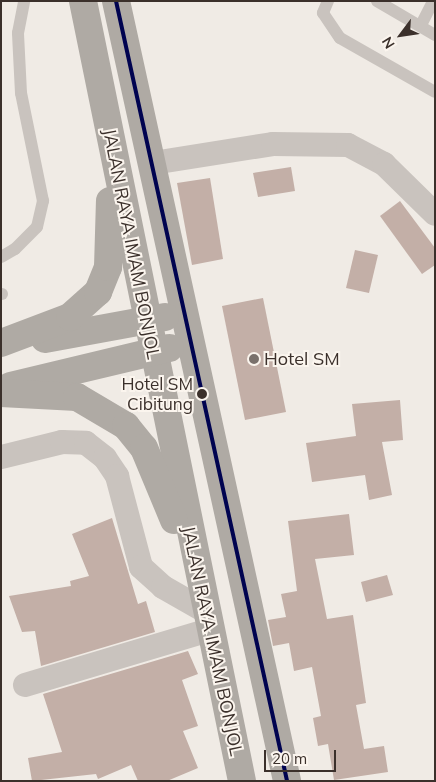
<!DOCTYPE html>
<html>
<head>
<meta charset="utf-8">
<style>
  body { margin:0 }
  #map { position:relative; width:436px; height:782px; overflow:hidden; background:#f0ebe5; font-family:Mulish,sans-serif }
  div>[style] { position:absolute }
  [style*='--x'] { left:calc(var(--x)*1px); top:calc(var(--y)*1px); width:calc(var(--w)*1px); rotate:calc(var(--a)*1deg) }
  .building>* { inset:0; background:#c3afa7 }
  .lane>* { height:12px; margin:-6px; padding:0 6px; transform-origin:6px; border-radius:6px; background:#c9c3be }
  .street>* { height:24px; margin:-12px; padding:0 12px; transform-origin:12px; border-radius:12px; background:#c9c3be }
  .highway>* { height:28px; margin:-14px; padding:0 14px; transform-origin:14px; border-radius:14px; background:#afaaa4 }
  .bus-1>* { height:4px; margin:-2px; padding:0 2px; transform-origin:2px; border-radius:2px; background:#000350 }
  .dots>* { width:14px; height:14px; translate:-50% -50%; box-sizing:border-box; border:2px solid #fbf5ee; border-radius:50% }
  span { translate:-50% -50%; white-space:nowrap; text-align:center; line-height:1.15; -webkit-text-stroke:4px #fbf5ee; paint-order:stroke }
  .bus-label { font-size:17px; color:#3b302b }
  .right { translate:-100% -50%; text-align:right }
  .street-label { font-size:18px; color:#3b302b }
  .poi-label { font-size:18px; color:#3b302b }
  .left { translate:0 -50%; text-align:left }
  .frame { position:absolute; inset:0; border:2px solid #3b302b; pointer-events:none }
  .north { position:absolute; left:376px; top:10px; width:50px; height:50px; -webkit-text-stroke:4px #fbf5ee; paint-order:stroke; rotate:239deg; font-size:14px; font-weight:700; line-height:20px; text-align:center; color:#3b302b }
  .north::after { content:''; display:block; margin:auto; width:18px; height:22px; background:#3b302b; clip-path:polygon(50% 0,100% 100%,50% 72%,0 100%) }
  .scale { position:absolute; left:264px; top:750px; width:72px; height:22px; box-sizing:border-box; border:2px solid #3b302b; border-top:0; padding-left:6px; font-size:15px; line-height:18px; white-space:nowrap; color:#3b302b; -webkit-text-stroke:4px #fbf5ee; paint-order:stroke }
</style>
</head>
<body>
<div id="map">
  <div class="building">
    <div style="clip-path:polygon(291px 167px,295px 191px,258px 197px,253px 173px)"></div>
    <div style="clip-path:polygon(210px 178px,223px 259px,192px 265px,177px 183px)"></div>
    <div style="clip-path:polygon(400px 201px,435px 248px,435px 265px,422px 274px,380px 216px)"></div>
    <div style="clip-path:polygon(355px 250px,378px 255px,369px 293px,346px 288px)"></div>
    <div style="clip-path:polygon(263px 298px,286px 412px,245px 420px,222px 306px)"></div>
    <div style="clip-path:polygon(400px 400px,403px 440px,382px 442px,392px 495px,369px 500px,365px 475px,312px 482px,306px 443px,356px 436px,352px 404px)"></div>
    <div style="clip-path:polygon(349px 514px,354px 555px,315px 559px,327px 619px,353px 615px,366px 703px,356px 705px,364px 749px,384px 746px,388px 772px,334px 780px,328px 744px,318px 746px,313px 718px,321px 716px,312px 667px,294px 671px,289px 643px,273px 646px,268px 620px,286px 617px,281px 594px,297px 591px,288px 521px)"></div>
    <div style="clip-path:polygon(112px 518px,138px 604px,146px 601px,155px 632px,41px 666px,35px 631px,22px 632px,9px 596px,71px 586px,70px 581px,89px 576px,72px 534px)"></div>
    <div style="clip-path:polygon(387px 575px,393px 595px,366px 602px,361px 582px)"></div>
    <div style="clip-path:polygon(188px 651px,198px 674px,182px 680px,198px 726px,183px 731px,198px 768px,167px 781px,138px 781px,131px 765px,98px 779px,96px 774px,32px 781px,28px 758px,62px 752px,43px 694px)"></div>
  </div>
  <div class="lane">
    <div style="--x:328;--y:1;--w:13;--a:113"></div>
    <div style="--x:323;--y:13;--w:30;--a:56"></div>
    <div style="--x:340;--y:38;--w:109;--a:29.6"></div>
    <div style="--x:377;--y:1;--w:67;--a:30.4"></div>
    <div style="--x:421;--y:25;--w:27;--a:-63"></div>
    <div style="--x:1;--y:257;--w:16;--a:-30"></div>
    <div style="--x:15;--y:249;--w:31;--a:-45"></div>
    <div style="--x:37;--y:227;--w:27;--a:-77"></div>
    <div style="--x:43;--y:201;--w:110;--a:-101.5"></div>
    <div style="--x:21;--y:93;--w:60;--a:-92.9"></div>
    <div style="--x:18;--y:33;--w:33;--a:-79"></div>
    <div style="--x:1;--y:294;--w:1;--a:0"></div>
  </div>
  <div class="street">
    <div style="--x:153;--y:163;--w:121;--a:-9"></div>
    <div style="--x:273;--y:144;--w:75;--a:0.8"></div>
    <div style="--x:348;--y:145;--w:41;--a:27.8"></div>
    <div style="--x:384;--y:164;--w:71;--a:44.4"></div>
    <div style="--x:1;--y:457;--w:63;--a:-13.8"></div>
    <div style="--x:62;--y:442;--w:24;--a:2"></div>
    <div style="--x:86;--y:443;--w:24;--a:38"></div>
    <div style="--x:105;--y:458;--w:22;--a:56"></div>
    <div style="--x:117;--y:476;--w:94;--a:75.2"></div>
    <div style="--x:141;--y:567;--w:30;--a:42"></div>
    <div style="--x:163;--y:587;--w:48;--a:29.7"></div>
    <div style="--x:25;--y:685;--w:193;--a:-16.6"></div>
  </div>
  <div class="highway">
    <div style="--x:83;--y:1;--w:796;--a:78.48"></div>
    <div style="--x:116;--y:1;--w:799;--a:77.63"></div>
    <div style="--x:45;--y:339;--w:122;--a:-10.4"></div>
    <div style="--x:1;--y:343;--w:74;--a:-20.6"></div>
    <div style="--x:70;--y:317;--w:38;--a:-42"></div>
    <div style="--x:98;--y:292;--w:27;--a:-68"></div>
    <div style="--x:108;--y:267;--w:66;--a:-88.3"></div>
    <div style="--x:10;--y:386;--w:164;--a:-13.4"></div>
    <div style="--x:1;--y:393;--w:76;--a:3"></div>
    <div style="--x:77;--y:397;--w:57;--a:30.6"></div>
    <div style="--x:126;--y:426;--w:28;--a:51"></div>
    <div style="--x:144;--y:448;--w:78;--a:67.4"></div>
  </div>
  <div class="bus-1">
    <div style="--x:116;--y:1;--w:799;--a:77.63"></div>
  </div>
  <div class="dots">
    <div style="left:254px;top:359px;background:#7a716c"></div>
    <div style="left:202px;top:394px;background:#3b302b"></div>
  </div>
  <div class="bus-label">
    <span class="right" style="left:193px;top:394px">Hotel SM<br>Cibitung</span>
  </div>
  <div class="street-label">
    <span style="left:131px;top:244px;rotate:79deg">JALAN RAYA IMAM BONJOL</span>
    <span style="left:212px;top:641px;rotate:78deg">JALAN RAYA IMAM BONJOL</span>
  </div>
  <div class="poi-label">
    <span class="left" style="left:264px;top:359px">Hotel SM</span>
  </div>
  <div class="frame"></div>
  <div class="north">N</div>
  <div class="scale">20 m</div>
</div>
</body>
</html>
